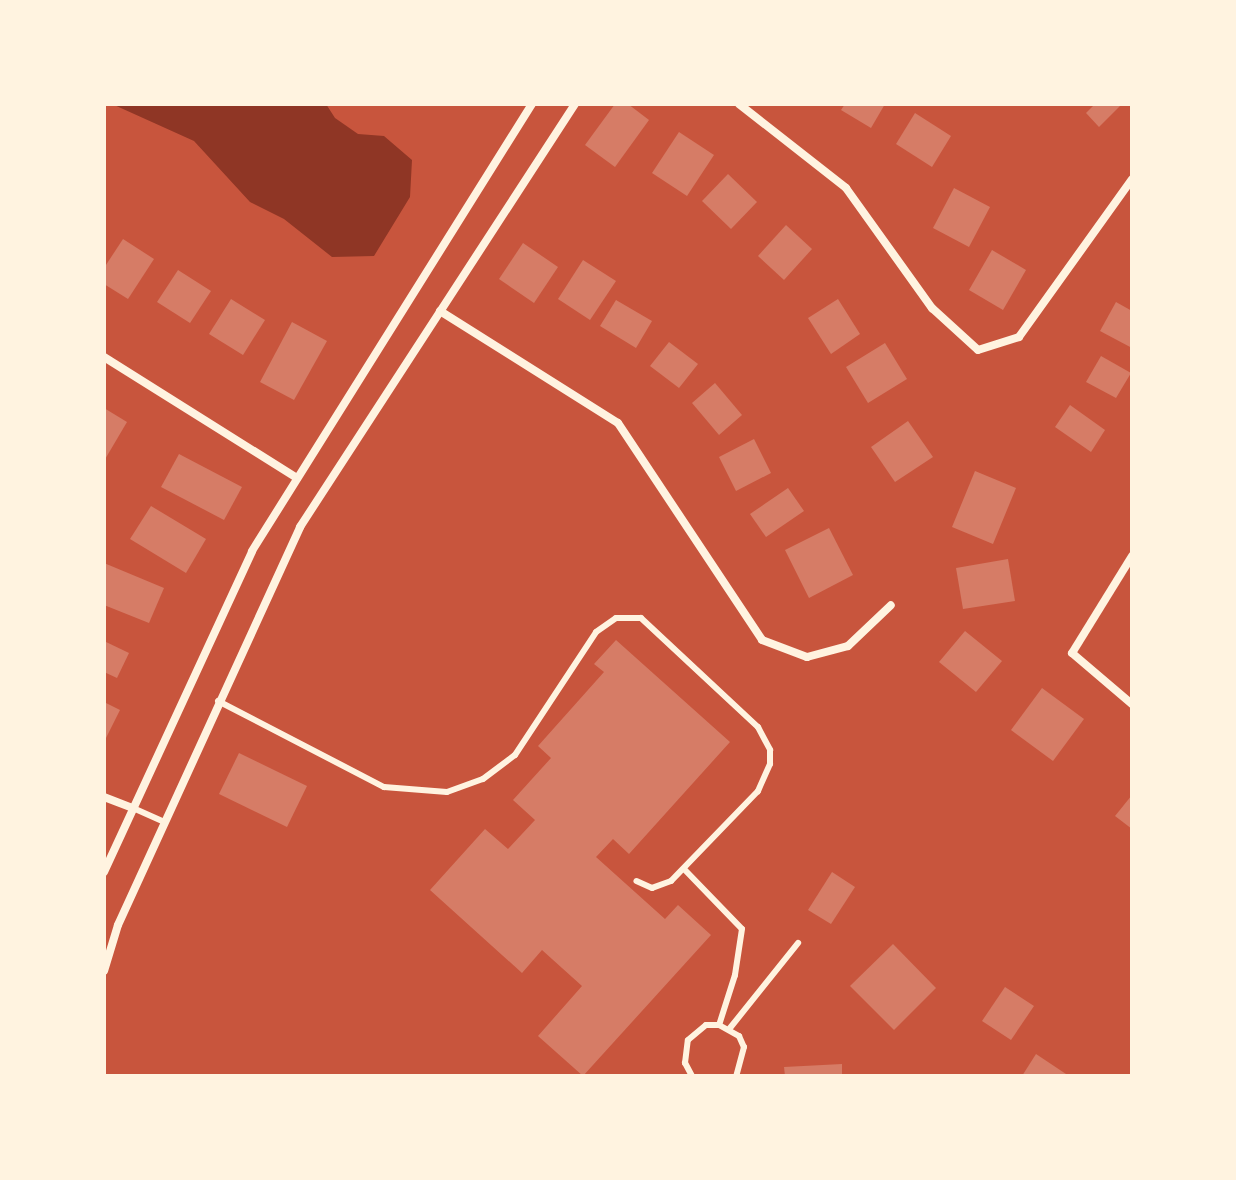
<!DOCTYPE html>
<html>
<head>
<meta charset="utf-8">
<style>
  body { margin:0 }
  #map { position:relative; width:1236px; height:1180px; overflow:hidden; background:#c8553d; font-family:"Fira Sans Condensed",sans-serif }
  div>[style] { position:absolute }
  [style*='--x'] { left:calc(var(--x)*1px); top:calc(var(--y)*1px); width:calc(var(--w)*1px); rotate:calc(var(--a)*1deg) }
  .water>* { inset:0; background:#8f3625 }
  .building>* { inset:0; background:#d67c66 }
  .service>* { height:6px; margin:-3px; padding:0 3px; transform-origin:3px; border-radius:3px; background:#fff3e0 }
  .minor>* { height:8px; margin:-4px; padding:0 4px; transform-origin:4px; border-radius:4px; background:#fff3e0 }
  span { translate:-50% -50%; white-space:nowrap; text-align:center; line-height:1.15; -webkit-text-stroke:7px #fff3e0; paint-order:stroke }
  .frame { position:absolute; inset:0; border:106px solid #fff3e0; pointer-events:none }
</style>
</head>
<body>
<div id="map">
  <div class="water">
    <div style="clip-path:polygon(112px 104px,326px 104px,335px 118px,358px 134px,384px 136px,412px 160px,410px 197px,374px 256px,332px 257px,284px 219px,250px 202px,194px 141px)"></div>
  </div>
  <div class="building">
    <div style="clip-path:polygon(615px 104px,628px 104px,649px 120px,615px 167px,585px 145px)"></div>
    <div style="clip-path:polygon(845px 104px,885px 104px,871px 128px,841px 110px)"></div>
    <div style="clip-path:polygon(1095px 104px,1122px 104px,1099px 127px,1086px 113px)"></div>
    <div style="clip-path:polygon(915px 113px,951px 136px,932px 167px,896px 144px)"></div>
    <div style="clip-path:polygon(679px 132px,714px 155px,687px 196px,652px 173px)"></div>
    <div style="clip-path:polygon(728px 174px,757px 202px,731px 229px,702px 201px)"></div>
    <div style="clip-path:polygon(954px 188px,990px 207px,969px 247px,933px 228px)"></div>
    <div style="clip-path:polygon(786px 225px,812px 249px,784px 280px,758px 256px)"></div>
    <div style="clip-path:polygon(123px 239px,154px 259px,128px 299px,104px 284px,104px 268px)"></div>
    <div style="clip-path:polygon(523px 243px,558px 267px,534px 303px,499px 279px)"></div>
    <div style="clip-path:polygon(992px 250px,1026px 270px,1003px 310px,969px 290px)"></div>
    <div style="clip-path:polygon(583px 260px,616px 281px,590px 320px,558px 299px)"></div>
    <div style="clip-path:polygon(178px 270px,211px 291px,190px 323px,157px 302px)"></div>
    <div style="clip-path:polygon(231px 299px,265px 320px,243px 355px,209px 334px)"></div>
    <div style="clip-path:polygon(838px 299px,860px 334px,831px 354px,808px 318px)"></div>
    <div style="clip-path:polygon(616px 300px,652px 321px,636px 348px,600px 326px)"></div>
    <div style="clip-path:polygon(1116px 302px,1132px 311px,1132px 348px,1100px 331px)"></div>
    <div style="clip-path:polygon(292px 322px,327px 341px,294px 400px,260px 382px)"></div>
    <div style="clip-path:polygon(669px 342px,698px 364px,679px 388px,650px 366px)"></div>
    <div style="clip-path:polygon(885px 343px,907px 379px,868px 403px,846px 367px)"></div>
    <div style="clip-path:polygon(1101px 356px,1131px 373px,1116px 398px,1086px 382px)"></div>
    <div style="clip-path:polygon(715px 383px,742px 415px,719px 435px,692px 403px)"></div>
    <div style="clip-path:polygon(1070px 405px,1105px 430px,1091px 452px,1055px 427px)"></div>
    <div style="clip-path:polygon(104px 408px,127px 422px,104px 461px)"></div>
    <div style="clip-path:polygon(908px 421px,933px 457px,895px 482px,871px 447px)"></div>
    <div style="clip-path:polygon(754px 439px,771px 473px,736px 491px,719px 457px)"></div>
    <div style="clip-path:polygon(179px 454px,242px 487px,224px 520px,161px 487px)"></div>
    <div style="clip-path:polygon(975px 471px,1016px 488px,993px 544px,952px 527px)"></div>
    <div style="clip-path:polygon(788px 488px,804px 511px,766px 537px,750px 514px)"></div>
    <div style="clip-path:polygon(151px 506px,206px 539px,186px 573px,130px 539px)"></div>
    <div style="clip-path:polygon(829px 528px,853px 575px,809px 598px,785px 550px)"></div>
    <div style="clip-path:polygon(1008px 559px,1015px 601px,963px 609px,956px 568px)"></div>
    <div style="clip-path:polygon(104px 563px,164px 588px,149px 623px,104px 605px)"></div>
    <div style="clip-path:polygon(965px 631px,1002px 661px,976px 692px,939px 662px)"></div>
    <div style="clip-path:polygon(616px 640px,730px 742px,629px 854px,613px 839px,596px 857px,665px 919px,678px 905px,711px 935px,583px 1076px,538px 1036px,582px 986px,542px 950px,522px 973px,430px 890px,485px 829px,508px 849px,535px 820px,513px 800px,551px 758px,538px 746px,604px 672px,594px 664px)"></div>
    <div style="clip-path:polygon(104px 641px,129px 653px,117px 678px,104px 672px)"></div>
    <div style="clip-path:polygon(1042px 688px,1084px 719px,1053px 761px,1011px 730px)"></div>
    <div style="clip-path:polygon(104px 702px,120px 710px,104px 742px)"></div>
    <div style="clip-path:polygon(239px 753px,307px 786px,287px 827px,219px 794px)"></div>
    <div style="clip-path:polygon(1132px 795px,1132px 829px,1115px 816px)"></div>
    <div style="clip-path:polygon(832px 872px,855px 887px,831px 924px,808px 910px)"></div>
    <div style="clip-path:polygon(893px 944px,936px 988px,894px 1030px,850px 986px)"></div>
    <div style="clip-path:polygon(1005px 987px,1034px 1006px,1011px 1040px,982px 1021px)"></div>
    <div style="clip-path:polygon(1036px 1054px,1069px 1076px,1022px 1076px)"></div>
    <div style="clip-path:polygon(842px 1064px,842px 1076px,785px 1076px,784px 1067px)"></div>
  </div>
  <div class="service">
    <div style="--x:218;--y:701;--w:187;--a:27.4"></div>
    <div style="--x:384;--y:787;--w:63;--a:4.5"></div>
    <div style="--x:447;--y:792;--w:38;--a:-20"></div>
    <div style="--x:483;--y:779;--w:40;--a:-37"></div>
    <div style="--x:515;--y:755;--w:147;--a:-56.6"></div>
    <div style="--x:596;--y:632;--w:24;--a:-35"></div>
    <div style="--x:616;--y:618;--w:25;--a:0"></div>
    <div style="--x:641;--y:618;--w:160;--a:43"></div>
    <div style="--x:758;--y:727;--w:26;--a:62"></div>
    <div style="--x:770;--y:750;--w:14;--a:90"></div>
    <div style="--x:770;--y:764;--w:30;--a:114"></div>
    <div style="--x:758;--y:791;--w:125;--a:134"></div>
    <div style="--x:671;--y:881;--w:20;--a:160"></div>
    <div style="--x:652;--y:888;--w:17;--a:-156"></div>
    <div style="--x:133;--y:808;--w:35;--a:24"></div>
    <div style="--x:684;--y:869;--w:83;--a:46"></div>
    <div style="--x:742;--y:929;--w:47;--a:98.7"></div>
    <div style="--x:735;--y:975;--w:52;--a:107.7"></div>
    <div style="--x:730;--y:1028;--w:109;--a:-51.3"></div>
    <div style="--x:692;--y:1076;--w:15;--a:-118"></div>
    <div style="--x:685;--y:1063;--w:23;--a:-83"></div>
    <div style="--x:688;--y:1040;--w:23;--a:-40"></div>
    <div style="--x:706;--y:1025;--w:13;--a:0"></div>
    <div style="--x:719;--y:1025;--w:23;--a:29"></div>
    <div style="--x:739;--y:1036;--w:12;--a:66"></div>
    <div style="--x:744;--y:1047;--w:30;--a:105"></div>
  </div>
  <div class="minor">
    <div style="--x:739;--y:104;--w:136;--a:38.1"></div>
    <div style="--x:846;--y:188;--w:148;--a:54.4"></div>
    <div style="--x:932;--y:308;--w:62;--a:42.4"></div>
    <div style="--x:978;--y:350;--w:43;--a:-17.6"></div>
    <div style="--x:1019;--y:337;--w:194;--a:-54.4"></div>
    <div style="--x:440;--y:311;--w:210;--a:32.2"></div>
    <div style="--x:618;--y:423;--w:260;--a:56.4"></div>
    <div style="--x:762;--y:640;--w:48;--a:20.7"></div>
    <div style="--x:807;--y:657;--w:42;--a:-15"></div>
    <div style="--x:848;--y:646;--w:59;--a:-43.6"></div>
    <div style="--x:104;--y:357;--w:228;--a:32.1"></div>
    <div style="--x:1132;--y:556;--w:114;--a:121.7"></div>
    <div style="--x:1072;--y:653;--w:79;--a:40.4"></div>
    <div style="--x:104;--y:797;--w:31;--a:21"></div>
    <div style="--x:104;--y:872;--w:353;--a:-65.2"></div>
    <div style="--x:252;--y:551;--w:527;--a:-57.94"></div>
    <div style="--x:104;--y:971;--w:48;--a:-73.1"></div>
    <div style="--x:118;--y:925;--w:438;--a:-65.4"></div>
    <div style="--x:300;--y:527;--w:505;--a:-56.97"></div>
  </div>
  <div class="frame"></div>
</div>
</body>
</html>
